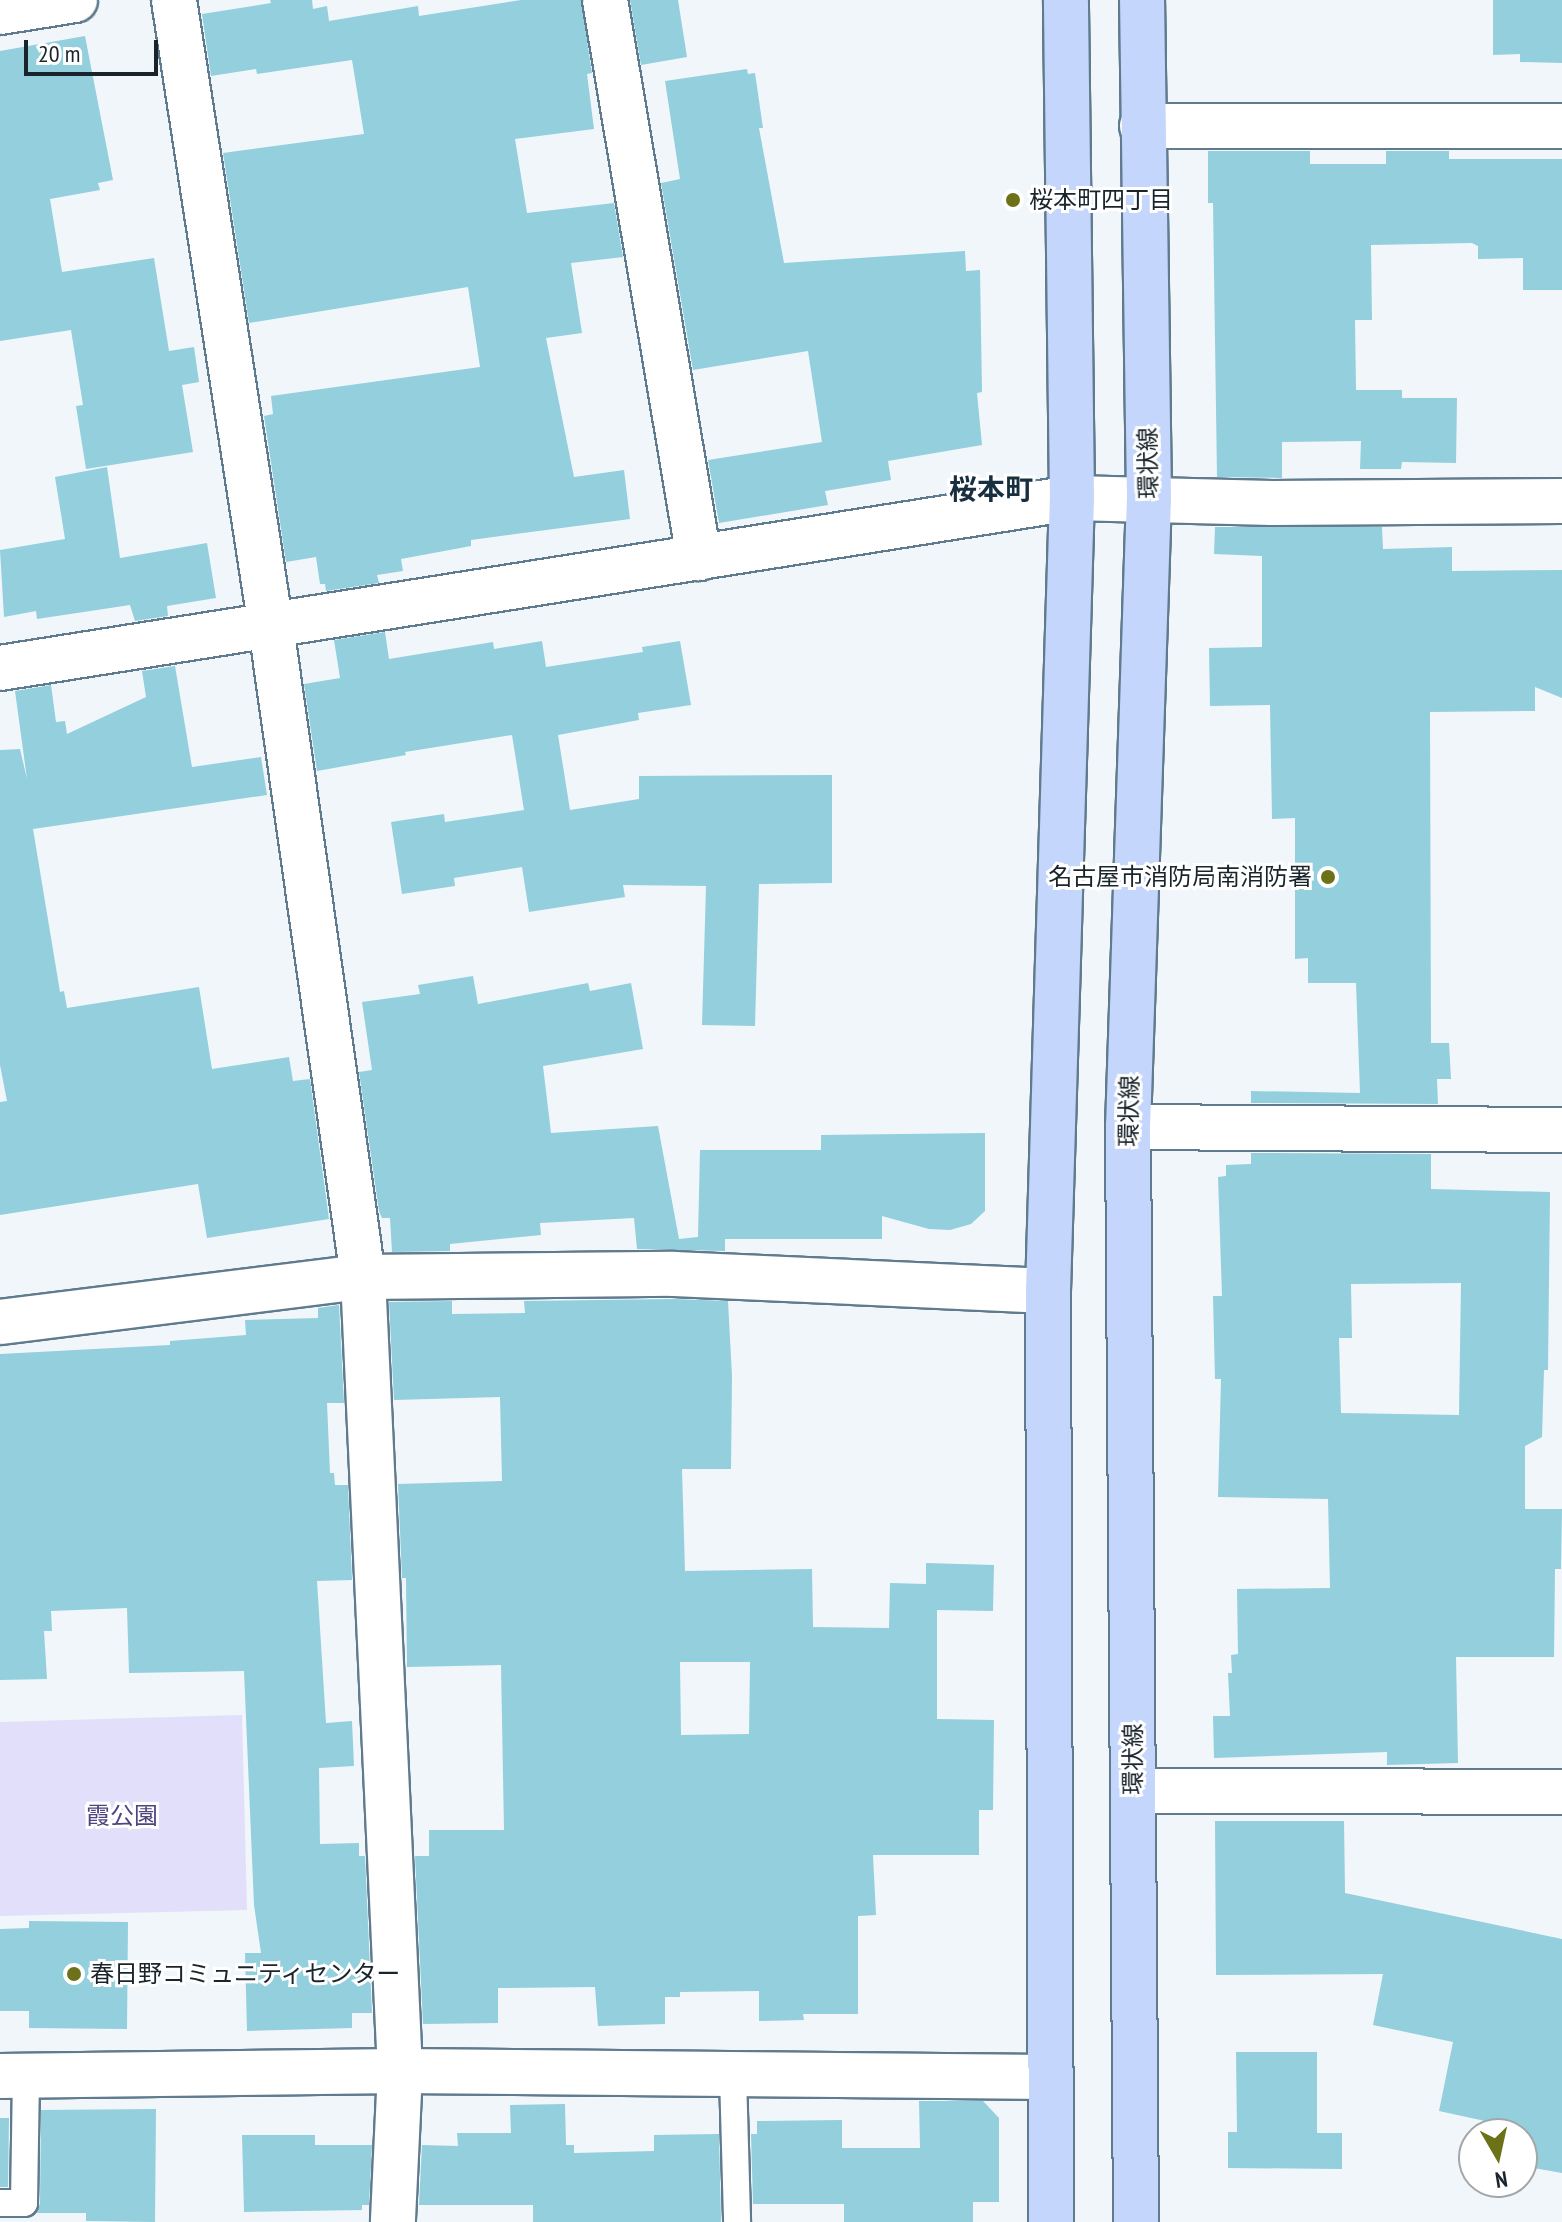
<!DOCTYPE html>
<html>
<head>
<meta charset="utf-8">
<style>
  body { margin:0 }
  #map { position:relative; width:1562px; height:2222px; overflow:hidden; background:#f0f6fa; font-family:"PT Sans Narrow","Noto Sans JP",sans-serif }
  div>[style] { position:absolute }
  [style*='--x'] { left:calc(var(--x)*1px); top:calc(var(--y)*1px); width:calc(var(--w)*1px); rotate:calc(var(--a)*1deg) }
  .green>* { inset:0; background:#e1dffa }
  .building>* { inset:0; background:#93cfdd }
  .roads { filter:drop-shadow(2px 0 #607b8d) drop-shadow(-2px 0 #607b8d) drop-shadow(0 2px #607b8d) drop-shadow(0 -2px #607b8d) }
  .lane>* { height:26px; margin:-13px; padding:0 13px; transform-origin:13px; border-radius:13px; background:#fff }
  .street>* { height:44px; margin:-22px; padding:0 22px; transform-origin:22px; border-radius:22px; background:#fff }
  .secondary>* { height:44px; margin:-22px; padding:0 22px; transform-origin:22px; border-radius:22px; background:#fff }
  .primary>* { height:44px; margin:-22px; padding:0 22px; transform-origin:22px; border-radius:22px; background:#c4d6fb }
  .dots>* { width:22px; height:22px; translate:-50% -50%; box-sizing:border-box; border:4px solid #fff; border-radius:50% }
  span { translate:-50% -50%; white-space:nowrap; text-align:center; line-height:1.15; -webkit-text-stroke:6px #fff; paint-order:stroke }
  .poi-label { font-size:24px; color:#19242b }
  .left { translate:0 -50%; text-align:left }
  .right { translate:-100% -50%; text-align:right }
  .street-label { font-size:24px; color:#19242b }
  .park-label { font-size:24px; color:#4e4580 }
  .quarter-label { font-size:28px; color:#172f3f; font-weight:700 }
  .north { position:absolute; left:1458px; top:2118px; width:80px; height:80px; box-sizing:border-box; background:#fff; border:2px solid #a3a7aa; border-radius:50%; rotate:171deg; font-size:22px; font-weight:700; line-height:32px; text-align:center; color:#19242b }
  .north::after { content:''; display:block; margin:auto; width:28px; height:36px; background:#6d7117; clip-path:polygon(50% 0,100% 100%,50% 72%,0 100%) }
  .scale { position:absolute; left:24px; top:40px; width:134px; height:36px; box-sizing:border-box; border:4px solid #19242b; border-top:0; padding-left:10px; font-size:24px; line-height:28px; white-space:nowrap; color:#19242b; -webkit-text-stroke:6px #fff; paint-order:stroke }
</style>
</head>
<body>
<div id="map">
  <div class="green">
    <div style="clip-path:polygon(242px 1715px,247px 1910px,0 1916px,0 1722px)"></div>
  </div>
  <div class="building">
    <div style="clip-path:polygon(270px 0,312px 0,313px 9px,327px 6px,329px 21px,418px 6px,419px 16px,521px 0,581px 0,592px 73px,587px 74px,594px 129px,515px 139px,527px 213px,614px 203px,623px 257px,571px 263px,582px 333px,546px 338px,574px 477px,624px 470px,630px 519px,471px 540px,471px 546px,401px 559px,403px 571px,377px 575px,379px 583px,326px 591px,325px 584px,320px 584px,316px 557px,286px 562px,264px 416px,273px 414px,271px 396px,480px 367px,468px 287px,249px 323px,223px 153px,364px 134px,352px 60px,257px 74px,256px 69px,211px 76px,202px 14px,271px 3px)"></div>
    <div style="clip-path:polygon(630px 0,678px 0,687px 57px,641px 65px)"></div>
    <div style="clip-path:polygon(1493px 0,1562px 0,1562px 63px,1520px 62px,1520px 54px,1493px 55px)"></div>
    <div style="clip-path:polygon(85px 36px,113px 180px,98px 183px,100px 190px,50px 199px,62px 272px,154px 258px,169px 351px,194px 347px,199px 382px,182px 385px,193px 452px,86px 469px,76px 406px,83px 405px,71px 330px,0 341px,0 51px)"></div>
    <div style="clip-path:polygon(747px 69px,748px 74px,755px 73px,763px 128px,759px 128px,784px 263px,965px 251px,966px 271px,980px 270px,982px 392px,977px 393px,982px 445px,888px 461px,891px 480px,825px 491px,828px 505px,719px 523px,708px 460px,822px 442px,808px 351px,693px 370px,661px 183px,680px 179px,665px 81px)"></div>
    <div style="clip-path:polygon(1208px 151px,1310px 151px,1310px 164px,1386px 164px,1386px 151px,1449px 151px,1449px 159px,1562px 159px,1562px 290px,1523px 290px,1523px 258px,1478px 259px,1478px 246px,1472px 243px,1371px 245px,1372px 320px,1355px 320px,1356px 390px,1402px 390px,1402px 398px,1457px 398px,1456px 463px,1402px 462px,1401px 469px,1360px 469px,1361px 441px,1282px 442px,1282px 478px,1217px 477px,1213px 203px,1208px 203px)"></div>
    <div style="clip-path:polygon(107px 467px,120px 558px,207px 543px,216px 598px,167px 606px,168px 616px,135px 621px,130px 605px,37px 619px,36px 611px,4px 617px,0 550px,65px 539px,55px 477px)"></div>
    <div style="clip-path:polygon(1215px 527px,1382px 527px,1383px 549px,1452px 547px,1452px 571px,1562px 570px,1562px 698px,1535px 687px,1535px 711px,1430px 712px,1431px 1043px,1449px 1043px,1451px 1079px,1437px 1079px,1438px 1104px,1251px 1103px,1251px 1091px,1360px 1093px,1356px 983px,1308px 983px,1308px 958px,1295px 959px,1295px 818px,1272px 819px,1270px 705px,1210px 706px,1209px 648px,1262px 647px,1262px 556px,1214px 554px)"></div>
    <div style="clip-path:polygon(385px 632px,389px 659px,493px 642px,494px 649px,542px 641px,546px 667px,643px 652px,642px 647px,680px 641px,691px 705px,638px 713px,639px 720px,558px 735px,570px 810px,639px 799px,639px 776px,832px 775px,832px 883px,759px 884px,755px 1026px,702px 1025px,706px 886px,623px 885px,625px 897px,529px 912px,522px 867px,454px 878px,455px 886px,402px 894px,391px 822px,444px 814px,445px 822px,524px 810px,512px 735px,405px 752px,406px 755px,317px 771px,304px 684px,340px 678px,334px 640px)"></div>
    <div style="clip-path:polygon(175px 666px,192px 767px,261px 757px,267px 795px,33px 829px,60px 992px,64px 991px,67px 1008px,199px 987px,212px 1069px,289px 1057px,293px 1081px,310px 1079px,329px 1219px,207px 1238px,198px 1184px,0 1215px,0 1102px,7px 1101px,0 1065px,0 750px,20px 749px,27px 779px,15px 691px,51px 685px,56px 722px,65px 721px,67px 734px,146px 697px,142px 671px)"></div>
    <div style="clip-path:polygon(473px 976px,478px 1004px,588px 983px,590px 991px,631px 983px,643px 1049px,543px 1066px,551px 1133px,658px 1126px,679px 1239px,698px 1237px,700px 1150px,821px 1150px,821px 1135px,985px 1133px,985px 1211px,971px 1224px,950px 1230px,929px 1229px,882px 1216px,882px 1239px,725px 1239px,725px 1251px,637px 1249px,634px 1218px,540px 1223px,541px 1235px,450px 1244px,450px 1251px,392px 1252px,390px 1218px,382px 1218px,379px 1211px,359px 1072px,372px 1070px,362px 1002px,420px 994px,418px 985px)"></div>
    <div style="clip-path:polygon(evenodd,1251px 1153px,1431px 1154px,1431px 1189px,1550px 1192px,1548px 1370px,1544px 1370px,1542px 1437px,1525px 1446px,1525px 1509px,1562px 1509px,1561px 1569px,1555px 1569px,1554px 1657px,1456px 1657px,1458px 1763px,1387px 1765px,1387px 1752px,1214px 1758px,1213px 1716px,1230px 1716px,1228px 1673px,1232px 1673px,1231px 1655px,1238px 1654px,1237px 1589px,1330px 1588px,1328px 1499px,1218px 1497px,1221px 1379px,1215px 1379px,1213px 1296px,1222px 1296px,1218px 1177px,1226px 1176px,1226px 1165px,1251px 1164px,1251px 1153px,1461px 1283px,1459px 1415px,1341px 1413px,1339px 1338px,1352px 1338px,1351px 1284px,1461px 1283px)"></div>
    <div style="clip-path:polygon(evenodd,674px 1299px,728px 1301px,732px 1376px,731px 1469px,682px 1469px,685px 1571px,812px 1569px,813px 1627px,889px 1628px,890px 1583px,926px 1584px,926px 1563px,994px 1565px,993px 1611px,937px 1610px,937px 1719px,994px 1720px,993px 1810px,979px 1810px,979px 1855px,873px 1855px,876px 1915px,858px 1916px,858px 2014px,803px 2014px,804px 2020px,759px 2021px,759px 1991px,680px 1992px,680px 1997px,665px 1997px,665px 2024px,598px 2026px,595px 1987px,498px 1988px,498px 2023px,423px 2024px,415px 1856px,429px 1856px,429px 1830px,504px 1830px,501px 1665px,407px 1667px,406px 1578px,402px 1578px,398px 1484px,502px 1481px,500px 1397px,394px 1400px,389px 1302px,452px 1301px,452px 1314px,525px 1313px,524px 1301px,674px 1299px,680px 1662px,750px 1662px,749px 1734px,681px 1735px,680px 1662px)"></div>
    <div style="clip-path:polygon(339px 1305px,344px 1403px,327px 1403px,330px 1473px,334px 1473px,335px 1485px,348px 1485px,352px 1580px,317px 1581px,326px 1723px,352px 1721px,354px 1766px,319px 1768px,320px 1844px,359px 1843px,359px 1856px,365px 1856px,372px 2013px,352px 2013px,352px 2028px,247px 2031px,245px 1953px,261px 1953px,254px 1905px,244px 1671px,129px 1673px,127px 1608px,51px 1611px,52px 1631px,44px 1631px,47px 1679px,0 1680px,0 1354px,170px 1345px,170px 1341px,246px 1335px,245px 1320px,318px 1318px,318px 1308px)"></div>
    <div style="clip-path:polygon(1215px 1821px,1344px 1821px,1345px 1893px,1562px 1939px,1562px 2173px,1522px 2166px,1522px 2134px,1506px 2134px,1508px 2126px,1439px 2111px,1453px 2042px,1373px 2025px,1383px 1974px,1216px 1975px)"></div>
    <div style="clip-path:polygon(29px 1921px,128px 1922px,127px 2029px,29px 2028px,29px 2011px,0 2011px,0 1929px,29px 1928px)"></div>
    <div style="clip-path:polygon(1236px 2052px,1317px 2052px,1317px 2133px,1342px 2133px,1342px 2169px,1228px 2168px,1228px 2132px,1237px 2132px)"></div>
    <div style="clip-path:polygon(919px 2101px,983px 2101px,999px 2118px,999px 2202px,973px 2202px,973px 2222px,844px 2222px,844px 2204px,753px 2204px,751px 2134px,757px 2134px,757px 2121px,842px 2120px,842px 2148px,920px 2148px)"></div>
    <div style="clip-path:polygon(565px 2104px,566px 2145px,574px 2145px,574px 2153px,654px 2151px,654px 2135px,719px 2134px,721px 2222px,533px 2222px,533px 2205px,419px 2205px,422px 2145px,458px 2146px,457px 2133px,511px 2133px,510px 2105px)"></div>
    <div style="clip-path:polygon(156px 2109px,155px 2222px,86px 2221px,86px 2213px,37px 2213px,40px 2203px,41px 2110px)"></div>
    <div style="clip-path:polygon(0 2118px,9px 2118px,8px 2187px,0 2187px)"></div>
    <div style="clip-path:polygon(242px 2135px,315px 2135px,315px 2145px,372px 2145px,369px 2205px,362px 2205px,362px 2210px,244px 2212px)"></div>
  </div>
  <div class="roads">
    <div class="lane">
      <div style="--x:733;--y:2075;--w:147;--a:88.4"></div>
      <div style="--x:0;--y:2203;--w:24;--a:0"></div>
      <div style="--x:24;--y:2203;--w:127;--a:-89.1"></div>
    </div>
    <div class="street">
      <div style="--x:174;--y:0;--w:634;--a:81.21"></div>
      <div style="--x:271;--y:627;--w:656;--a:81.94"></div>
      <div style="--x:363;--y:1277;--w:795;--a:87.33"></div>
      <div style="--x:400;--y:2071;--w:151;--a:92.7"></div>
      <div style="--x:605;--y:0;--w:566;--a:80.44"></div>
      <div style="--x:0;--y:12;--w:76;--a:-9.1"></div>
      <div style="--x:1142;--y:126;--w:420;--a:0"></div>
      <div style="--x:0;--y:668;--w:1085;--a:-9.01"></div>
      <div style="--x:1072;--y:498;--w:200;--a:1.4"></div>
      <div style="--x:1272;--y:503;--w:290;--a:-0.4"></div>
      <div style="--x:1128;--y:1127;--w:434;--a:0.4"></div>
      <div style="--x:0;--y:1322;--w:366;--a:-7.1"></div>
      <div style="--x:363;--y:1277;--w:311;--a:-0.6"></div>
      <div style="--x:674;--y:1274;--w:374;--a:2.6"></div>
      <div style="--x:1133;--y:1791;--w:429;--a:0.1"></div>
    </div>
    <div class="secondary">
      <div style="--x:0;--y:2076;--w:400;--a:-0.7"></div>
      <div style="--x:400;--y:2071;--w:649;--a:0.53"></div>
    </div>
    <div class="primary">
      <div style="--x:1051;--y:2222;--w:931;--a:-90.18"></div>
      <div style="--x:1048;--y:1291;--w:793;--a:-88.27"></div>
      <div style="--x:1072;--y:498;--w:498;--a:-90.7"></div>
      <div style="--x:1136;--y:2222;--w:1095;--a:-90.42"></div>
      <div style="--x:1128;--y:1127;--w:629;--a:-88.09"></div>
      <div style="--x:1149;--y:498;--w:498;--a:-90.8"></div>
    </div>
  </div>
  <div class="dots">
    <div style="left:1013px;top:200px;background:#6d7117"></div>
    <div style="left:1328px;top:877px;background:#6d7117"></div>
    <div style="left:74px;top:1974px;background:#6d7117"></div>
  </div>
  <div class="poi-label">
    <span class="left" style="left:1029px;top:200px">桜本町四丁目</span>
    <span class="right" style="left:1312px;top:877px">名古屋市消防局南消防署</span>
    <span class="left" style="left:90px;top:1974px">春日野コミュニティセンター</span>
  </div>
  <div class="street-label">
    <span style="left:1148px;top:463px;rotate:-91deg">環状線</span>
    <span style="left:1129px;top:1111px;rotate:-89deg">環状線</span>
    <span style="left:1133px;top:1759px;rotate:-90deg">環状線</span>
  </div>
  <div class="park-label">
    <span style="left:122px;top:1816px">霞公園</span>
  </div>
  <div class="quarter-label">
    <span style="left:991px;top:489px">桜本町</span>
  </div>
  <div class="north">N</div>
  <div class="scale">20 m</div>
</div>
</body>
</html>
